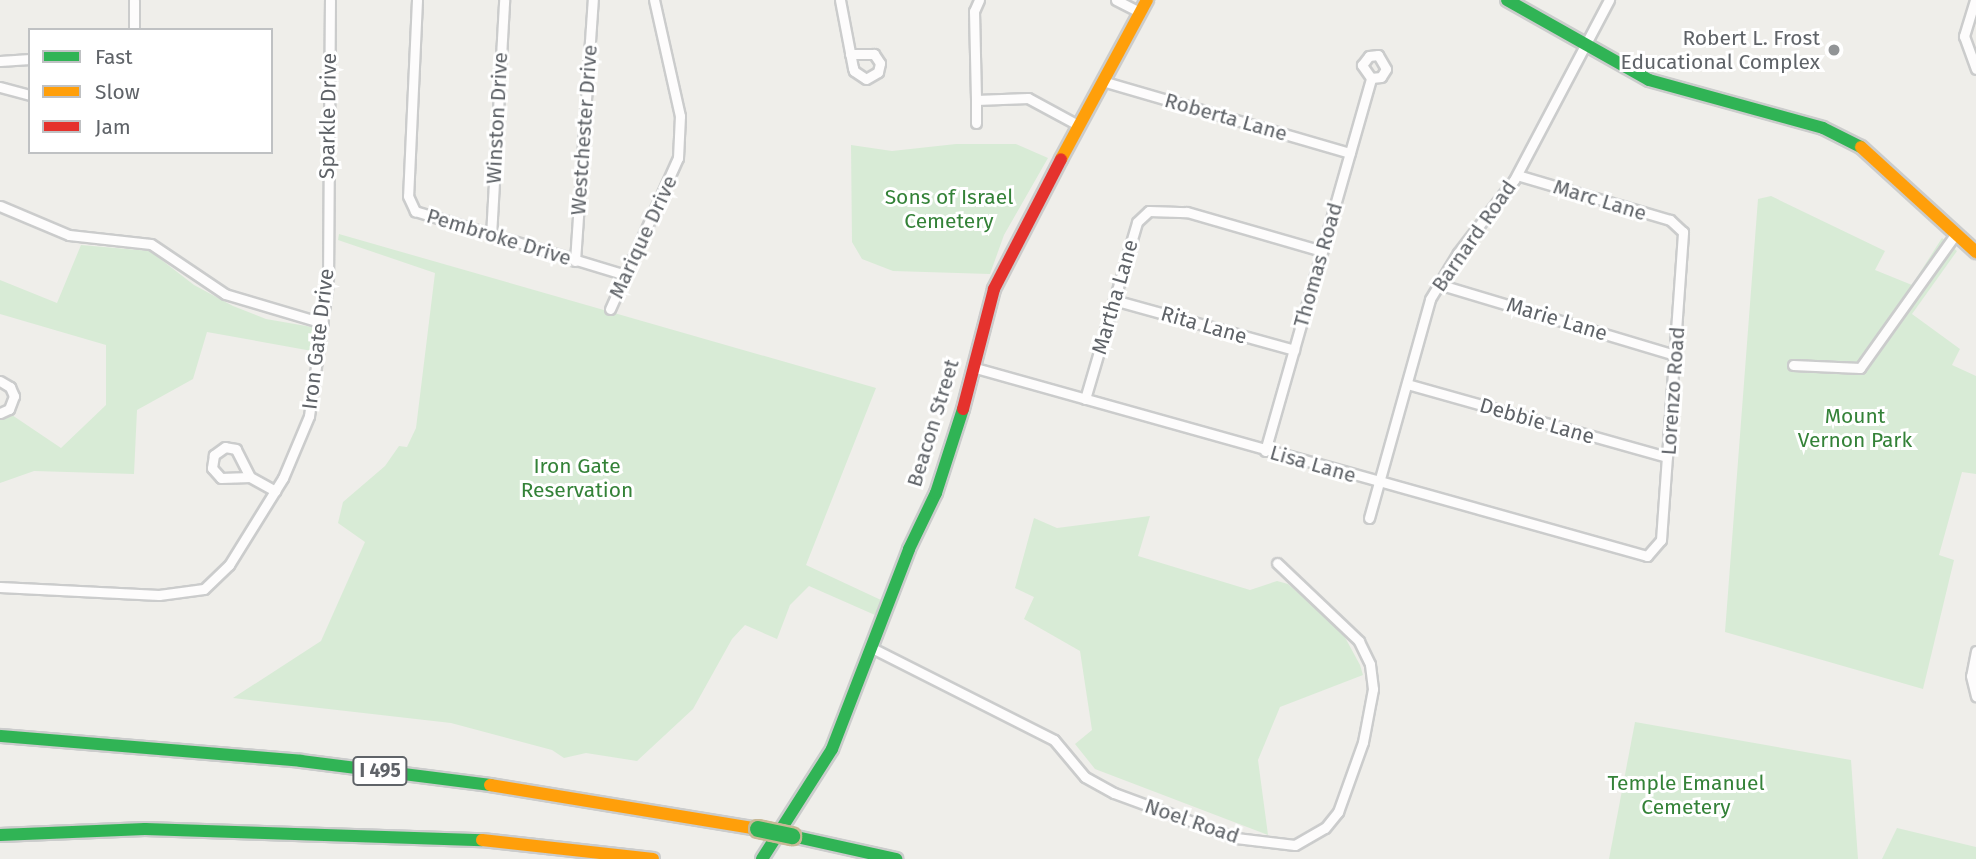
<!DOCTYPE html>
<html>
<head>
<meta charset="utf-8">
<style>
  body { margin:0 }
  #map { position:relative; width:1976px; height:859px; overflow:hidden; background:#efeeea; font-family:"Fira Sans",sans-serif }
  div>[style] { position:absolute }
  [style*='--x'] { left:calc(var(--x)*1px); top:calc(var(--y)*1px); width:calc(var(--w)*1px); rotate:calc(var(--a)*1deg) }
  .green>* { inset:0; background:#d8ebd6 }
  .roads { filter:drop-shadow(2px 0 #cbcccc) drop-shadow(-2px 0 #cbcccc) drop-shadow(0 2px #cbcccc) drop-shadow(0 -2px #cbcccc) }
  .street>* { height:9px; margin:-4.5px; padding:0 4.5px; transform-origin:4.5px; border-radius:4.5px; background:#fdfcfc }
  .fast>* { height:12px; margin:-6px; padding:0 6px; transform-origin:6px; border-radius:6px; background:#30b455 }
  .slow>* { height:12px; margin:-6px; padding:0 6px; transform-origin:6px; border-radius:6px; background:#ff9f0a }
  .jam>* { height:12px; margin:-6px; padding:0 6px; transform-origin:6px; border-radius:6px; background:#e5322d }
  .bridges { filter:drop-shadow(2px 0 #c8b996) drop-shadow(-2px 0 #c8b996) drop-shadow(0 2px #c8b996) drop-shadow(0 -2px #c8b996) }
  .fast-bridge>* { height:16px; margin:-8px; padding:0 8px; transform-origin:8px; border-radius:8px; background:#30b455 }
  .dots>* { width:19px; height:19px; translate:-50% -50%; box-sizing:border-box; border:4px solid #fff; border-radius:50% }
  span { translate:-50% -50%; white-space:nowrap; text-align:center; line-height:1.15; -webkit-text-stroke:6px #fff; paint-order:stroke }
  .shield-label span { padding:2px 5px; background:#fff; border:2px solid; border-radius:5px; -webkit-text-stroke-width:0 }
  .shield-label { font-size:19px; color:#5f6368; font-weight:700 }
  .poi-label { font-size:21px; color:#5f6368 }
  .right { translate:-100% -50%; text-align:right }
  .street-label { font-size:21px; color:#5f6368 }
  .park-label { font-size:21px; color:#348238 }
  .legend { position:absolute; left:28px; top:28px; width:245px; height:126px; box-sizing:border-box; background:#fff; border:2px solid #bfc1c3; margin:0; padding:9px 12px; list-style:none; font-size:21px; color:#5f6368 }
  .legend li { display:flex; align-items:center; gap:14px; height:35px }
  .legend b { width:35px; border:2px solid #bfc1c3 }
</style>
</head>
<body>
<div id="map">
  <div class="green">
    <div style="clip-path:polygon(956px 144px,1016px 144px,1048px 158px,1004px 235px,990px 274px,893px 271px,862px 259px,852px 242px,851px 145px,892px 151px)"></div>
    <div style="clip-path:polygon(1771px 196px,1885px 251px,1875px 270px,1912px 285px,1942px 238px,1957px 251px,1912px 314px,1960px 349px,1952px 365px,1976px 376px,1976px 474px,1962px 472px,1939px 555px,1954px 560px,1923px 689px,1725px 632px,1758px 199px)"></div>
    <div style="clip-path:polygon(339px 234px,876px 388px,806px 565px,881px 600px,875px 615px,809px 586px,790px 605px,777px 639px,745px 625px,732px 639px,693px 709px,637px 761px,586px 753px,564px 758px,552px 750px,451px 723px,233px 698px,321px 641px,365px 542px,338px 523px,343px 502px,385px 466px,399px 446px,407px 447px,416px 428px,435px 273px,338px 240px)"></div>
    <div style="clip-path:polygon(81px 245px,150px 251px,194px 285px,233px 306px,266px 319px,312px 327px,312px 351px,207px 332px,193px 379px,137px 410px,134px 474px,34px 471px,0 483px,0 420px,12px 415px,61px 448px,106px 405px,106px 345px,0 314px,0 280px,57px 303px)"></div>
    <div style="clip-path:polygon(1150px 516px,1138px 556px,1250px 590px,1277px 581px,1288px 584px,1341px 630px,1360px 665px,1363px 675px,1280px 707px,1258px 760px,1268px 835px,1095px 769px,1075px 744px,1092px 730px,1080px 651px,1024px 619px,1034px 597px,1015px 588px,1034px 518px,1057px 528px)"></div>
    <div style="clip-path:polygon(1635px 722px,1851px 760px,1858px 859px,1609px 859px)"></div>
    <div style="clip-path:polygon(1897px 828px,1976px 847px,1976px 859px,1882px 859px)"></div>
  </div>
  <div class="roads">
    <div class="street">
      <div style="--x:134;--y:0;--w:30;--a:90"></div>
      <div style="--x:417;--y:0;--w:196;--a:92.6"></div>
      <div style="--x:408;--y:196;--w:17;--a:65"></div>
      <div style="--x:415;--y:211;--w:220;--a:16.9"></div>
      <div style="--x:840;--y:0;--w:69;--a:79.2"></div>
      <div style="--x:853;--y:68;--w:3;--a:72"></div>
      <div style="--x:854;--y:71;--w:14;--a:34"></div>
      <div style="--x:866;--y:79;--w:14;--a:-30"></div>
      <div style="--x:878;--y:72;--w:9;--a:-77"></div>
      <div style="--x:880;--y:63;--w:11;--a:-124"></div>
      <div style="--x:874;--y:54;--w:24;--a:180"></div>
      <div style="--x:979;--y:0;--w:12;--a:114"></div>
      <div style="--x:974;--y:11;--w:89;--a:88.7"></div>
      <div style="--x:976;--y:100;--w:52;--a:-2.2"></div>
      <div style="--x:1028;--y:98;--w:57;--a:28.4"></div>
      <div style="--x:1116;--y:0;--w:27;--a:27"></div>
      <div style="--x:1975;--y:0;--w:38;--a:107"></div>
      <div style="--x:1964;--y:36;--w:35;--a:70"></div>
      <div style="--x:0;--y:61;--w:30;--a:-4"></div>
      <div style="--x:1102;--y:81;--w:258;--a:16.2"></div>
      <div style="--x:0;--y:87;--w:31;--a:15"></div>
      <div style="--x:976;--y:100;--w:23;--a:90"></div>
      <div style="--x:0;--y:206;--w:75;--a:22.8"></div>
      <div style="--x:69;--y:235;--w:82;--a:6.3"></div>
      <div style="--x:151;--y:244;--w:89;--a:34"></div>
      <div style="--x:225;--y:294;--w:102;--a:16.5"></div>
      <div style="--x:491;--y:236;--w:236;--a:-86.8"></div>
      <div style="--x:575;--y:261;--w:262;--a:-86.1"></div>
      <div style="--x:1438;--y:284;--w:247;--a:16.7"></div>
      <div style="--x:1114;--y:300;--w:187;--a:15.5"></div>
      <div style="--x:610;--y:309;--w:166;--a:-65.8"></div>
      <div style="--x:678;--y:158;--w:42;--a:-87.3"></div>
      <div style="--x:680;--y:116;--w:119;--a:-102.6"></div>
      <div style="--x:1793;--y:365;--w:67;--a:2.6"></div>
      <div style="--x:1860;--y:368;--w:162;--a:-54.5"></div>
      <div style="--x:972;--y:367;--w:701;--a:15.64"></div>
      <div style="--x:1647;--y:556;--w:21;--a:-49"></div>
      <div style="--x:1661;--y:540;--w:309;--a:-85.9"></div>
      <div style="--x:1683;--y:232;--w:18;--a:-137"></div>
      <div style="--x:1670;--y:220;--w:159;--a:-163.6"></div>
      <div style="--x:0;--y:381;--w:12;--a:31"></div>
      <div style="--x:10;--y:387;--w:10;--a:66"></div>
      <div style="--x:14;--y:396;--w:14;--a:111"></div>
      <div style="--x:9;--y:409;--w:10;--a:156"></div>
      <div style="--x:1407;--y:384;--w:270;--a:15.7"></div>
      <div style="--x:1085;--y:399;--w:184;--a:-73.6"></div>
      <div style="--x:1137;--y:222;--w:16;--a:-43"></div>
      <div style="--x:1149;--y:211;--w:38;--a:2"></div>
      <div style="--x:1187;--y:212;--w:141;--a:16.1"></div>
      <div style="--x:1265;--y:451;--w:388;--a:-74.1"></div>
      <div style="--x:1371;--y:78;--w:16;--a:-125"></div>
      <div style="--x:1362;--y:65;--w:11;--a:-52"></div>
      <div style="--x:1369;--y:56;--w:9;--a:-6"></div>
      <div style="--x:1378;--y:55;--w:16;--a:60"></div>
      <div style="--x:1386;--y:69;--w:9;--a:122"></div>
      <div style="--x:1381;--y:77;--w:10;--a:174"></div>
      <div style="--x:250;--y:477;--w:31;--a:-117"></div>
      <div style="--x:236;--y:449;--w:11;--a:-170"></div>
      <div style="--x:225;--y:447;--w:14;--a:144"></div>
      <div style="--x:214;--y:455;--w:13;--a:99"></div>
      <div style="--x:212;--y:468;--w:13;--a:48"></div>
      <div style="--x:221;--y:478;--w:29;--a:-2"></div>
      <div style="--x:250;--y:477;--w:29;--a:29"></div>
      <div style="--x:1369;--y:518;--w:227;--a:-74.4"></div>
      <div style="--x:1430;--y:299;--w:54;--a:-58.7"></div>
      <div style="--x:1458;--y:253;--w:92;--a:-52.5"></div>
      <div style="--x:1514;--y:180;--w:204;--a:-62.2"></div>
      <div style="--x:0;--y:587;--w:159;--a:2.9"></div>
      <div style="--x:159;--y:595;--w:45;--a:-7.6"></div>
      <div style="--x:204;--y:589;--w:35;--a:-44"></div>
      <div style="--x:229;--y:565;--w:102;--a:-58.2"></div>
      <div style="--x:283;--y:478;--w:67;--a:-67.2"></div>
      <div style="--x:309;--y:416;--w:134;--a:-81.9"></div>
      <div style="--x:328;--y:283;--w:283;--a:-89.6"></div>
      <div style="--x:870;--y:647;--w:206;--a:26.8"></div>
      <div style="--x:1054;--y:740;--w:48;--a:50"></div>
      <div style="--x:1085;--y:777;--w:33;--a:29"></div>
      <div style="--x:1114;--y:793;--w:130;--a:20.2"></div>
      <div style="--x:1236;--y:838;--w:59;--a:6.8"></div>
      <div style="--x:1295;--y:845;--w:34;--a:-30"></div>
      <div style="--x:1325;--y:828;--w:21;--a:-51"></div>
      <div style="--x:1338;--y:812;--w:74;--a:-70.3"></div>
      <div style="--x:1363;--y:742;--w:54;--a:-79.3"></div>
      <div style="--x:1373;--y:689;--w:25;--a:-97"></div>
      <div style="--x:1370;--y:664;--w:25;--a:-116"></div>
      <div style="--x:1359;--y:641;--w:113;--a:-136.4"></div>
      <div style="--x:1976;--y:651;--w:25;--a:101"></div>
      <div style="--x:1971;--y:676;--w:21;--a:76"></div>
    </div>
    <div class="fast">
      <div style="--x:1507;--y:0;--w:163;--a:29.4"></div>
      <div style="--x:1649;--y:80;--w:180;--a:15.4"></div>
      <div style="--x:1823;--y:128;--w:42;--a:26.6"></div>
      <div style="--x:0;--y:736;--w:302;--a:4.7"></div>
      <div style="--x:301;--y:761;--w:191;--a:7.2"></div>
      <div style="--x:0;--y:835;--w:145;--a:-2.4"></div>
      <div style="--x:145;--y:829;--w:337;--a:1.9"></div>
      <div style="--x:792;--y:836;--w:107;--a:12.5"></div>
      <div style="--x:762;--y:859;--w:130;--a:-57.5"></div>
      <div style="--x:832;--y:749;--w:214;--a:-68.9"></div>
      <div style="--x:909;--y:549;--w:62;--a:-64.3"></div>
      <div style="--x:936;--y:493;--w:88;--a:-72.2"></div>
    </div>
    <div class="slow">
      <div style="--x:1861;--y:147;--w:156;--a:42.4"></div>
      <div style="--x:1061;--y:159;--w:181;--a:-61.6"></div>
      <div style="--x:490;--y:785;--w:272;--a:9.3"></div>
      <div style="--x:482;--y:840;--w:172;--a:6.3"></div>
    </div>
    <div class="jam">
      <div style="--x:963;--y:409;--w:124;--a:-75.5"></div>
      <div style="--x:994;--y:289;--w:146;--a:-62.7"></div>
    </div>
  </div>
  <div class="bridges">
    <div class="fast-bridge">
      <div style="--x:758;--y:829;--w:35;--a:12"></div>
    </div>
  </div>
  <div class="dots">
    <div style="left:1834px;top:50px;background:#919496"></div>
  </div>
  <div class="shield-label">
    <span style="left:380px;top:771px">I 495</span>
  </div>
  <div class="poi-label">
    <span class="right" style="left:1820px;top:50px">Robert L. Frost<br>Educational Complex</span>
  </div>
  <div class="street-label">
    <span style="left:328px;top:116px;rotate:-89deg">Sparkle Drive</span>
    <span style="left:1226px;top:117px;rotate:16deg">Roberta Lane</span>
    <span style="left:497px;top:118px;rotate:-87deg">Winston Drive</span>
    <span style="left:584px;top:130px;rotate:-86deg">Westchester Drive</span>
    <span style="left:1600px;top:200px;rotate:17deg">Marc Lane</span>
    <span style="left:1474px;top:236px;rotate:-55deg">Barnard Road</span>
    <span style="left:499px;top:237px;rotate:17deg">Pembroke Drive</span>
    <span style="left:643px;top:237px;rotate:-65deg">Marique Drive</span>
    <span style="left:1318px;top:265px;rotate:-74deg">Thomas Road</span>
    <span style="left:1115px;top:297px;rotate:-74deg">Martha Lane</span>
    <span style="left:1557px;top:319px;rotate:17deg">Marie Lane</span>
    <span style="left:1204px;top:325px;rotate:16deg">Rita Lane</span>
    <span style="left:318px;top:339px;rotate:-83deg">Iron Gate Drive</span>
    <span style="left:1673px;top:391px;rotate:-86deg">Lorenzo Road</span>
    <span style="left:1537px;top:421px;rotate:16deg">Debbie Lane</span>
    <span style="left:933px;top:423px;rotate:-73deg">Beacon Street</span>
    <span style="left:1313px;top:464px;rotate:16deg">Lisa Lane</span>
    <span style="left:1192px;top:821px;rotate:19deg">Noel Road</span>
  </div>
  <div class="park-label">
    <span style="left:949px;top:209px">Sons of Israel<br>Cemetery</span>
    <span style="left:1855px;top:428px">Mount<br>Vernon Park</span>
    <span style="left:577px;top:478px">Iron Gate<br>Reservation</span>
    <span style="left:1686px;top:795px">Temple Emanuel<br>Cemetery</span>
  </div>
  <ul class="legend">
  <li><b style="height:9px;background:#30b455"></b>Fast</li>
  <li><b style="height:9px;background:#ff9f0a"></b>Slow</li>
  <li><b style="height:9px;background:#e5322d"></b>Jam</li>
  </ul>
</div>
</body>
</html>
